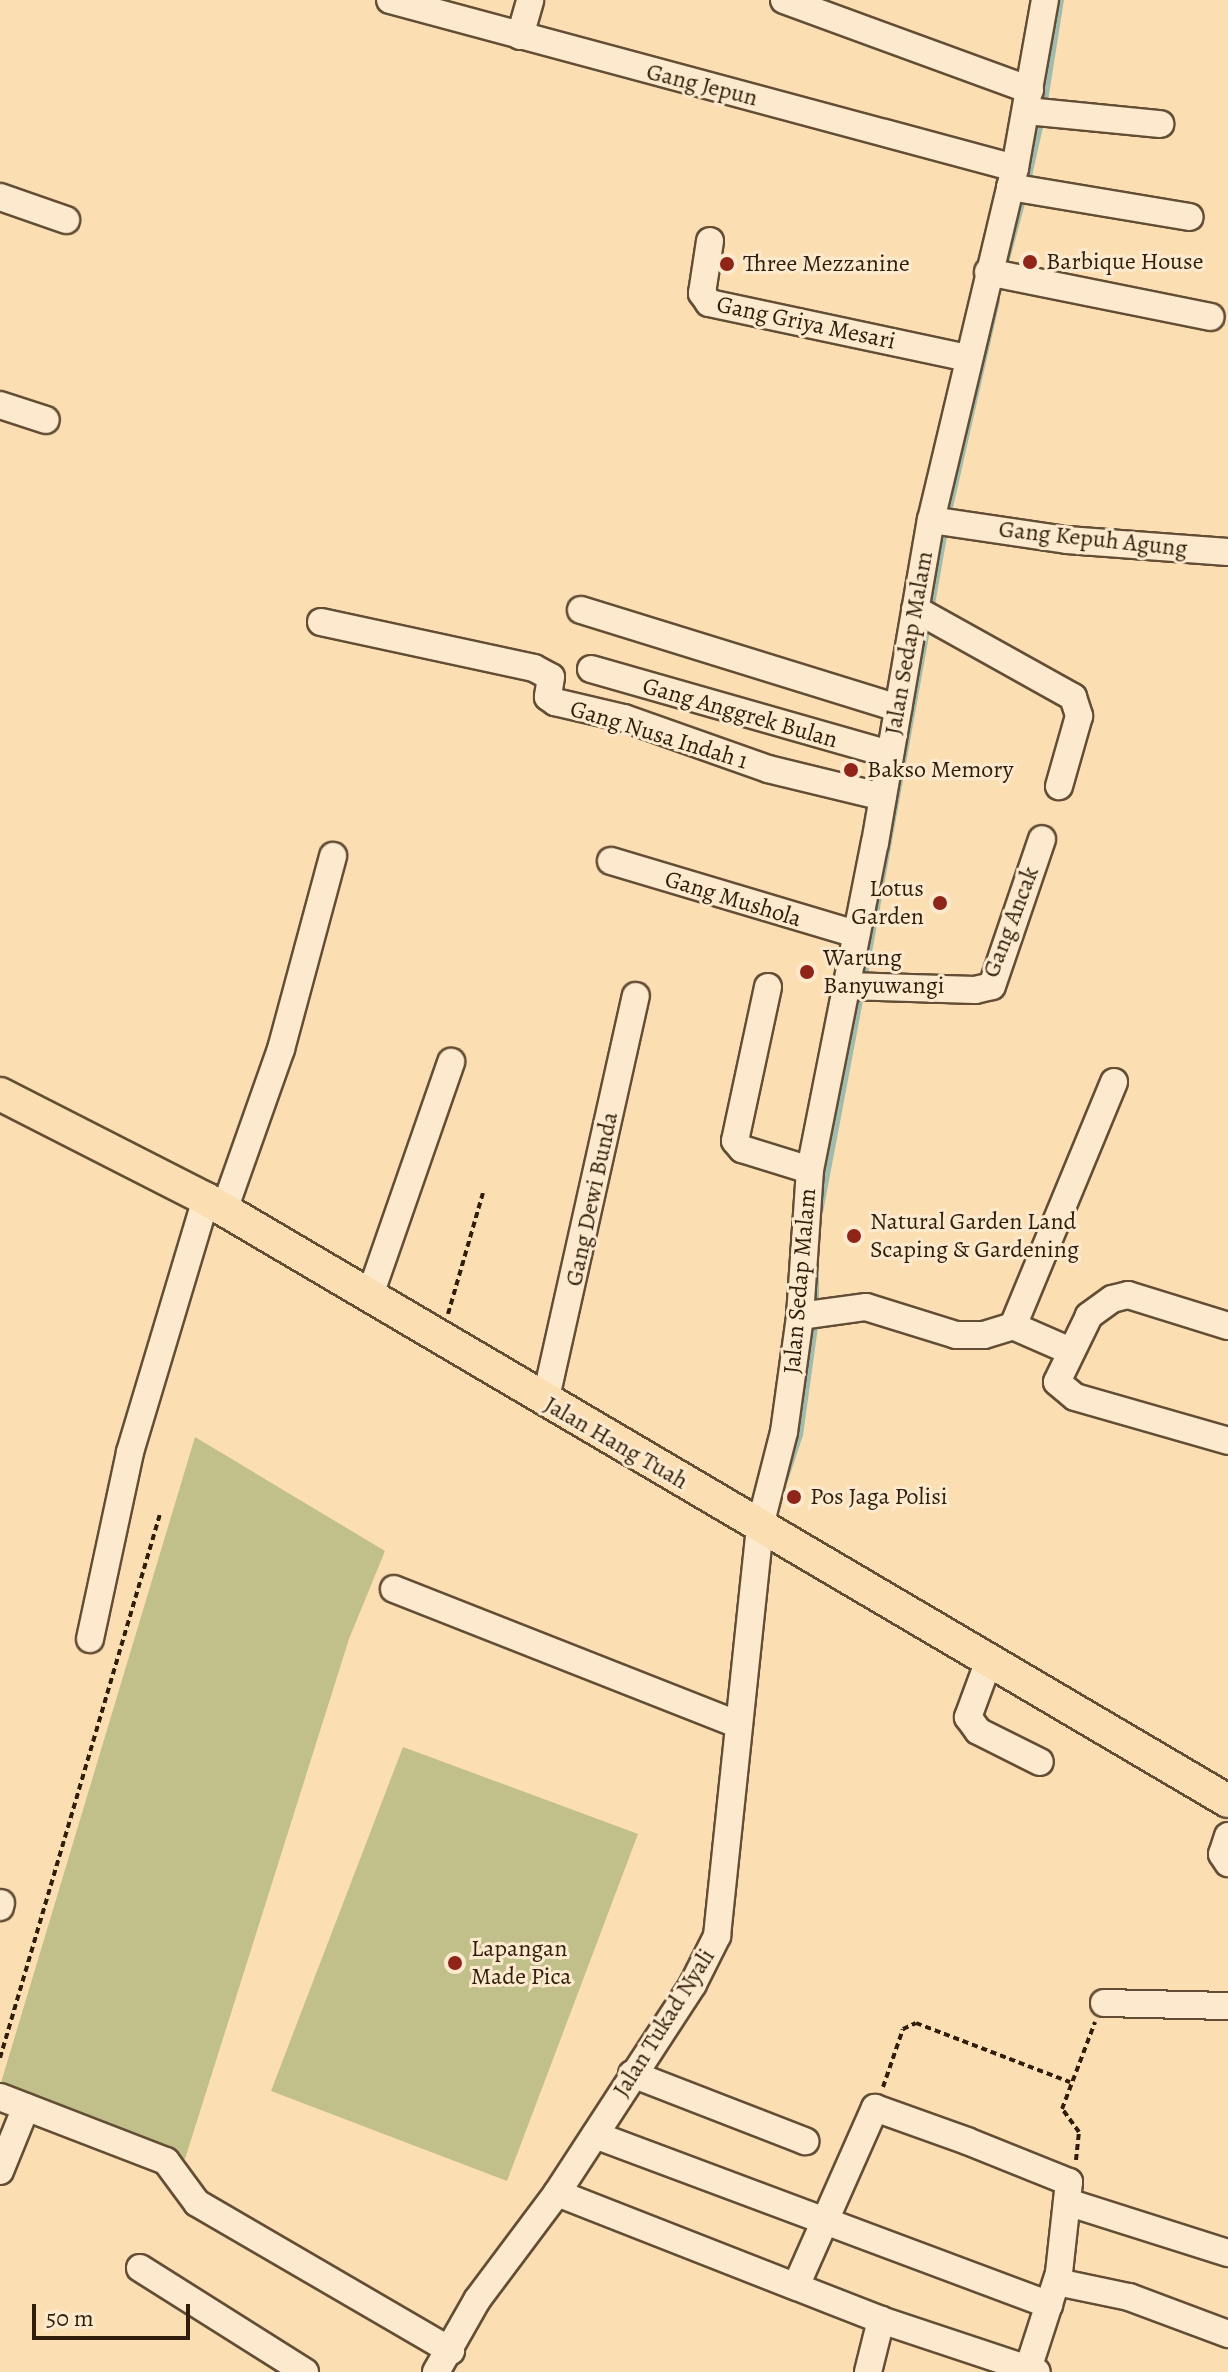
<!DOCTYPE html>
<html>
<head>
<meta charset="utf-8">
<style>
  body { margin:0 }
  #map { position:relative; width:1228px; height:2372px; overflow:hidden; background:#fcdeb3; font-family:Alegreya,serif }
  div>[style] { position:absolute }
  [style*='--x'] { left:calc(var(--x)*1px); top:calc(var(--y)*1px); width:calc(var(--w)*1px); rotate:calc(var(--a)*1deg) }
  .green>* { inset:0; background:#c2c08a }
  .stream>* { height:6px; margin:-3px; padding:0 3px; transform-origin:3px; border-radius:3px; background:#9fbcae }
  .path>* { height:4px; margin-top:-2px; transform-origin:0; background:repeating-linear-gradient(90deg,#301d0b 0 6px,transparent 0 10px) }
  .roads { filter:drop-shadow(2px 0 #634d35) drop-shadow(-2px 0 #634d35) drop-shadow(0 2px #634d35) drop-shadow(0 -2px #634d35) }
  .minor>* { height:26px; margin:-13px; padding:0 13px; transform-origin:13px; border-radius:13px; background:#fdeace }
  .major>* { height:32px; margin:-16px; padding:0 16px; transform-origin:16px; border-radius:16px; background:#fcdeb3 }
  .dots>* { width:22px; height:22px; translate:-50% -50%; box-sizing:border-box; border:4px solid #fdeace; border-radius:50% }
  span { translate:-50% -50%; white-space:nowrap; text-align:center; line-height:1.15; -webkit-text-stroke:6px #fdeace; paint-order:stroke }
  .street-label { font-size:24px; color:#301d0b }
  .poi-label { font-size:24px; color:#301d0b }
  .left { translate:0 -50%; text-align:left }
  .right { translate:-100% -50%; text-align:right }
  .scale { position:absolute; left:32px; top:2304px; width:158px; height:36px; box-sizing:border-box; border:4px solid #301d0b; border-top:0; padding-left:10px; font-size:24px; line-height:28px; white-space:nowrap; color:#301d0b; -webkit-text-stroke:6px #fdeace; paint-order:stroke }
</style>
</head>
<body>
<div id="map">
  <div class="green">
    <div style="clip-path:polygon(195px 1437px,385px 1551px,349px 1639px,185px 2159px,0 2086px)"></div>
    <div style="clip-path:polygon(403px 1747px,638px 1834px,507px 2181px,271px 2091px)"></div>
  </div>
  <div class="stream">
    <div style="--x:1044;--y:107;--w:108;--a:-81"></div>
    <div style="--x:1027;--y:185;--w:69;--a:-77.4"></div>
    <div style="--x:1004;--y:270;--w:77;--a:-74.9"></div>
    <div style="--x:948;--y:516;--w:221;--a:-77.2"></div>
    <div style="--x:931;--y:610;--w:80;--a:-80"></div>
    <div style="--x:864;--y:980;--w:361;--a:-79.8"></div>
    <div style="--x:820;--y:1212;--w:221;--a:-79.3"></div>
    <div style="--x:816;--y:1308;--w:45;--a:-90"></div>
    <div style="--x:785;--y:1480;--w:47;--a:-71.6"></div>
    <div style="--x:800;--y:1435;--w:117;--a:-82.1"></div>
    <div style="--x:785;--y:1558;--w:49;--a:30.8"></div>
  </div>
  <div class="path">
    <div style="--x:448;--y:1314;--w:126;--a:-73.9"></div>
    <div style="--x:0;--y:2058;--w:567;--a:-73.61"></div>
    <div style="--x:883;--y:2087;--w:61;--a:-71"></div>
    <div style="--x:903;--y:2029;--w:14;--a:-25"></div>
    <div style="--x:916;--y:2023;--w:165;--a:21"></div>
    <div style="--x:1076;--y:2160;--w:28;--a:-84"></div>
    <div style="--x:1079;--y:2132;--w:29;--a:-126"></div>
    <div style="--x:1062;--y:2109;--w:93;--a:-69.2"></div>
  </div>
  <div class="roads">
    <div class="minor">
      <div style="--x:390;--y:0;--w:647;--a:15.05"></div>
      <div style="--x:784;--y:0;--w:262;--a:20.1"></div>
      <div style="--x:520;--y:36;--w:37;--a:-74"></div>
      <div style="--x:1027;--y:111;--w:134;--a:5.6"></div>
      <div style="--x:1010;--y:187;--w:182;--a:9.5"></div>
      <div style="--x:0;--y:197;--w:70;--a:19.2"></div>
      <div style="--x:710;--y:241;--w:53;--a:98.7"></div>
      <div style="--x:702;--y:293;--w:12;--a:55"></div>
      <div style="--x:709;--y:303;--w:264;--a:12"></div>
      <div style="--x:988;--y:272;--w:227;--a:11.4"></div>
      <div style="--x:0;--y:405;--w:48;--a:18.1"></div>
      <div style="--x:931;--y:520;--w:137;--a:8.4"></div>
      <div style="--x:1067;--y:540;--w:161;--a:4.3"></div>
      <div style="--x:915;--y:609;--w:181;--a:29.1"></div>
      <div style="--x:1073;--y:697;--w:20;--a:72"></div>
      <div style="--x:1079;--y:716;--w:73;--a:105.9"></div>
      <div style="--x:581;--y:610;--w:332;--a:17.2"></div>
      <div style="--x:321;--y:622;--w:218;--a:12.2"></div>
      <div style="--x:534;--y:668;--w:19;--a:28"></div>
      <div style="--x:551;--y:677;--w:20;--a:99"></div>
      <div style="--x:548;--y:697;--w:9;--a:36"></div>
      <div style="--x:555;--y:702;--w:71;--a:13.1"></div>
      <div style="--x:624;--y:718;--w:153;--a:19.5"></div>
      <div style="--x:768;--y:769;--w:118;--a:13.7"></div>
      <div style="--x:591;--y:669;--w:311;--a:15.9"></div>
      <div style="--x:611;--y:861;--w:256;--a:16.6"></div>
      <div style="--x:847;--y:986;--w:128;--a:1.8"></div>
      <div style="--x:975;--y:990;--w:17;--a:-13"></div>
      <div style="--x:992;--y:986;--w:155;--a:-71.2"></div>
      <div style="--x:768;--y:987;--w:157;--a:102.1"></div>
      <div style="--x:735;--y:1141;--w:11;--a:49"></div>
      <div style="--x:742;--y:1149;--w:71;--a:17.2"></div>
      <div style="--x:224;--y:1210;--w:171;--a:-70.5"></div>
      <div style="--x:281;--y:1049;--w:200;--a:-74.9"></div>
      <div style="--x:370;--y:1295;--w:247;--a:-70.8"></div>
      <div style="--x:800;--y:1316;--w:67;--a:-7.8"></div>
      <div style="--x:866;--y:1307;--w:94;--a:17.3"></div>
      <div style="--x:956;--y:1335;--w:28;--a:0"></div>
      <div style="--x:984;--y:1335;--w:30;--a:-17"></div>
      <div style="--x:1013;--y:1326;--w:264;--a:-67.5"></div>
      <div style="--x:1013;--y:1326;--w:60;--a:23.6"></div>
      <div style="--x:1228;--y:1326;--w:105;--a:-162.8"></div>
      <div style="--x:1128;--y:1295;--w:16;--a:166"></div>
      <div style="--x:1112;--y:1299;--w:29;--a:144"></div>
      <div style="--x:1089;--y:1316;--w:73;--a:115.9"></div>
      <div style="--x:1057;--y:1382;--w:23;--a:40"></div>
      <div style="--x:1075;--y:1397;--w:159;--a:16"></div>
      <div style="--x:545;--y:1402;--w:416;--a:-77.4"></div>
      <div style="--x:394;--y:1589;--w:369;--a:21.5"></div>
      <div style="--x:90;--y:1639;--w:191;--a:-77.9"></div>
      <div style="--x:130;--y:1452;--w:264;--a:-73.3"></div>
      <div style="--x:988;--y:1663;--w:58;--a:110.3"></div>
      <div style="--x:968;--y:1717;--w:17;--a:54"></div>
      <div style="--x:978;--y:1731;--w:69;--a:26.6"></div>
      <div style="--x:1228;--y:1836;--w:19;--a:108"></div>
      <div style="--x:1222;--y:1854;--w:11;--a:56"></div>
      <div style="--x:0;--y:1907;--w:4;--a:-76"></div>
      <div style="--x:1104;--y:2003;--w:124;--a:1.4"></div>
      <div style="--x:632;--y:2074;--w:186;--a:21.2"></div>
      <div style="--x:0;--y:2097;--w:178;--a:21.1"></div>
      <div style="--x:166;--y:2161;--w:52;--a:53.6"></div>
      <div style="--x:197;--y:2203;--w:294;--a:30.2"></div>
      <div style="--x:595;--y:2135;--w:485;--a:20.5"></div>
      <div style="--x:0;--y:2171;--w:69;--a:-67.9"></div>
      <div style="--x:557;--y:2193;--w:348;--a:21.4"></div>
      <div style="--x:881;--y:2320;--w:164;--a:18.4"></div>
      <div style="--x:1067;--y:2202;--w:169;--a:17.6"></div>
      <div style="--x:140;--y:2268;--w:195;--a:32.2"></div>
      <div style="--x:1057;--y:2282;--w:74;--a:11.8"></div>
      <div style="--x:1129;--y:2297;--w:106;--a:20.5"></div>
      <div style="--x:796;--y:2286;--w:195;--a:-66.1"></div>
      <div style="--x:875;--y:2108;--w:98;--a:19.7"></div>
      <div style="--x:967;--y:2141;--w:110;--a:21.9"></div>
      <div style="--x:1069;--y:2182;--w:92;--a:96.3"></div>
      <div style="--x:1059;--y:2273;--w:104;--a:107.9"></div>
      <div style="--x:436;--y:2372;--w:83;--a:-60.3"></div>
      <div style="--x:477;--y:2300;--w:134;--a:-53.2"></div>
      <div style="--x:557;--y:2193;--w:249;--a:-56.9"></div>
      <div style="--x:693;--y:1984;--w:54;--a:-63.4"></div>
      <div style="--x:717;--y:1936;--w:412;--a:-84"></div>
      <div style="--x:760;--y:1526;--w:97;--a:-75.7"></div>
      <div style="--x:784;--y:1432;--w:117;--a:-82.1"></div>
      <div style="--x:800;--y:1316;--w:146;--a:-86.1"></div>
      <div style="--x:810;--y:1170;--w:333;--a:-78.8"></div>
      <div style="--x:875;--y:843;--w:328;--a:-80.2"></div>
      <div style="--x:931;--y:520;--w:362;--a:-76.6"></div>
      <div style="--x:1015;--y:168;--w:171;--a:-79.9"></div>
      <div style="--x:868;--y:2372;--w:54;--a:-76"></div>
    </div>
    <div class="major">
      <div style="--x:0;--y:1094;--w:231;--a:27"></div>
      <div style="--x:206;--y:1199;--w:1186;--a:30.5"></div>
    </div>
  </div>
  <div class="dots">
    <div style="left:1030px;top:262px;background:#8f2418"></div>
    <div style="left:727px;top:264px;background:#8f2418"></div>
    <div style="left:851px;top:770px;background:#8f2418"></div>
    <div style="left:940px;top:903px;background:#8f2418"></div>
    <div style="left:807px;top:972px;background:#8f2418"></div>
    <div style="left:854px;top:1236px;background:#8f2418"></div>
    <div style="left:794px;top:1497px;background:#8f2418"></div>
    <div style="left:455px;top:1963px;background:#8f2418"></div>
  </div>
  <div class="street-label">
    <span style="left:702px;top:85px;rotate:14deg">Gang Jepun</span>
    <span style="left:806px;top:323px;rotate:12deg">Gang Griya Mesari</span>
    <span style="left:1093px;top:539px;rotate:6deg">Gang Kepuh Agung</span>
    <span style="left:909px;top:643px;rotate:-80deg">Jalan Sedap Malam</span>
    <span style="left:740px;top:713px;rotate:16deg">Gang Anggrek Bulan</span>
    <span style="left:659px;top:735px;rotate:17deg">Gang Nusa Indah 1</span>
    <span style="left:733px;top:899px;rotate:17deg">Gang Mushola</span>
    <span style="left:1011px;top:922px;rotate:-69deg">Gang Ancak</span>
    <span style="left:592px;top:1199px;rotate:-78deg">Gang Dewi Bunda</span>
    <span style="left:800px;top:1281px;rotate:-85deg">Jalan Sedap Malam</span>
    <span style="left:616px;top:1443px;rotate:30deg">Jalan Hang Tuah</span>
    <span style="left:664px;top:2023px;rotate:-58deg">Jalan Tukad Nyali</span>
  </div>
  <div class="poi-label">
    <span class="left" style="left:1046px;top:262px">Barbique House</span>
    <span class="left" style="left:743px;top:264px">Three Mezzanine</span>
    <span class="left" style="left:867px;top:770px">Bakso Memory</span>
    <span class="right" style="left:924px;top:903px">Lotus<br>Garden</span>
    <span class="left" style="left:823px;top:972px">Warung<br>Banyuwangi</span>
    <span class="left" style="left:870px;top:1236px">Natural Garden Land<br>Scaping &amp; Gardening</span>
    <span class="left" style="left:810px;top:1497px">Pos Jaga Polisi</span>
    <span class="left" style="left:471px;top:1963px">Lapangan<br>Made Pica</span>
  </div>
  <div class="scale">50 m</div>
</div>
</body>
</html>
